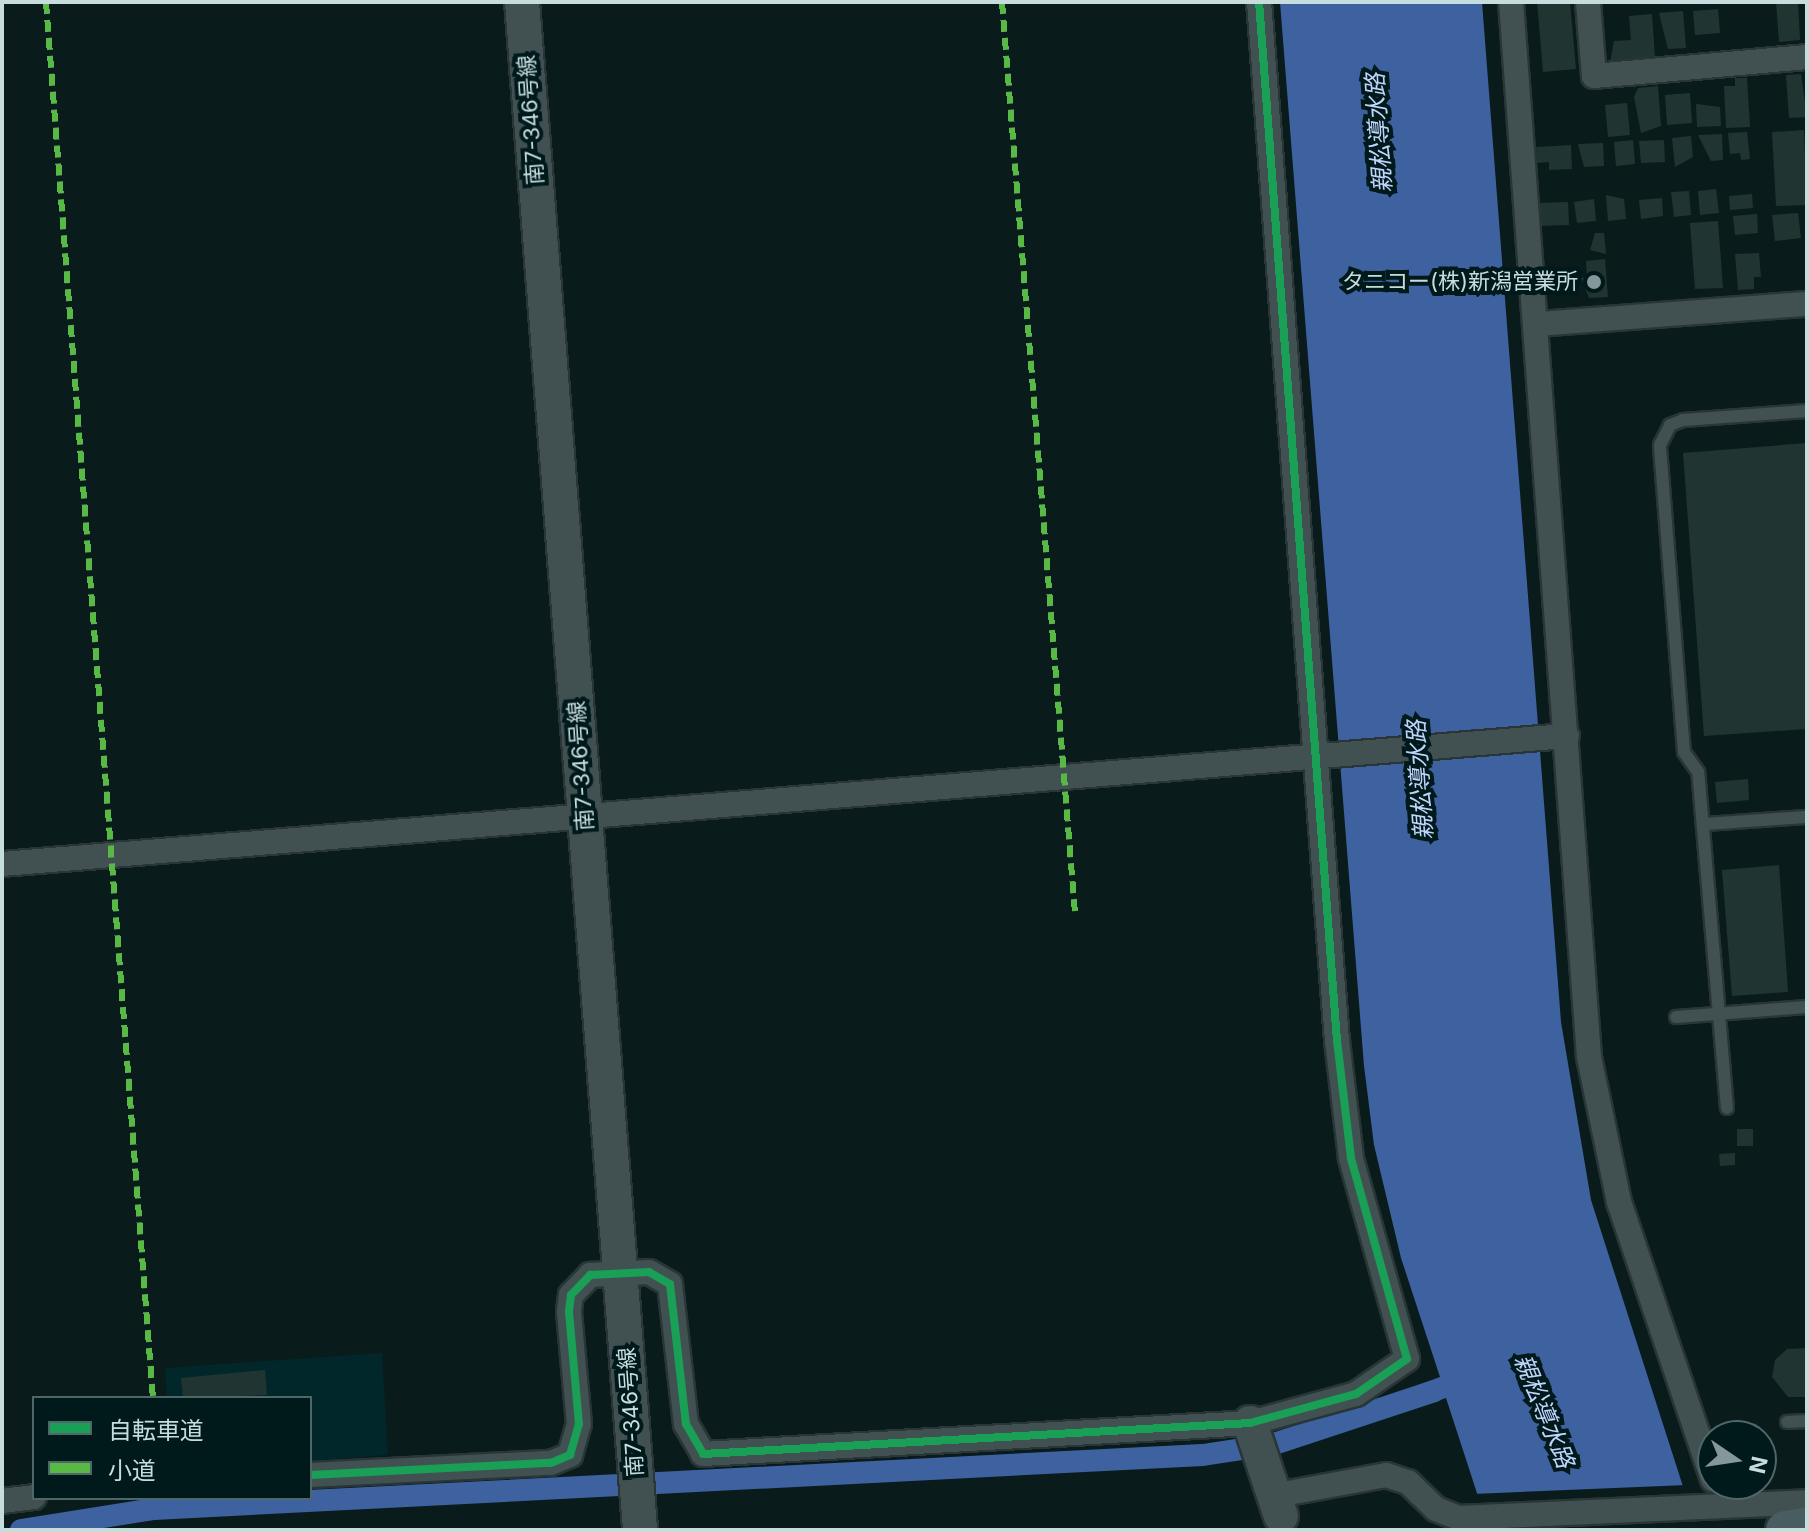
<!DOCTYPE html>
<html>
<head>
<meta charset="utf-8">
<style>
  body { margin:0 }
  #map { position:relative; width:1809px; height:1532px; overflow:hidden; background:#0a1b1c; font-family:Inter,"Noto Sans JP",sans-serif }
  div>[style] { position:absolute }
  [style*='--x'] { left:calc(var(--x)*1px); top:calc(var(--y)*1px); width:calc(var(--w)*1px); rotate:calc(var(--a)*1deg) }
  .built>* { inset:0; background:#01272a }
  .water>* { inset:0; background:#3e61a0 }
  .pier>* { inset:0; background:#0a1b1c }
  .canal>* { height:22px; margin:-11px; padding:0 11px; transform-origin:11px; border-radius:11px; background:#3e61a0 }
  .building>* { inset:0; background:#203532 }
  .roads { filter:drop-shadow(2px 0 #293536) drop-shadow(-2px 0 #293536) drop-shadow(0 2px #293536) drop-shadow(0 -2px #293536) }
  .lane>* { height:12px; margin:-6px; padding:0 6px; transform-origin:6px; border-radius:6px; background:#415152 }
  .street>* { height:24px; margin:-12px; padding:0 12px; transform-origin:12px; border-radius:12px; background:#415152 }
  .secondary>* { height:34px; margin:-17px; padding:0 17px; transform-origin:17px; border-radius:17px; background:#415152 }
  .primary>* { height:38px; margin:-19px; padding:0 19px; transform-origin:19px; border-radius:19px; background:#485c62 }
  .quiet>* { height:6px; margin-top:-3px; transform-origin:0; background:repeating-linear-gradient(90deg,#58b947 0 12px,transparent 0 18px) }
  .cycleway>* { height:8px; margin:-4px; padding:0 4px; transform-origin:4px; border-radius:4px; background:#1a9f57 }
  .dots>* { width:22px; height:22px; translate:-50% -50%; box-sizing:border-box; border:4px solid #00191b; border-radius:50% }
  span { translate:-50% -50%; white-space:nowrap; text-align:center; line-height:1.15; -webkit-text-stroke:8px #00191b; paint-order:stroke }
  .street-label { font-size:22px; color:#c6dcdd }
  .poi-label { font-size:22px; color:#c6dcdd }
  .right { translate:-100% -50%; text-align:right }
  .water-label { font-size:24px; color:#bfd5fc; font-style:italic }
  .frame { position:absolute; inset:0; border:4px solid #c6dcdd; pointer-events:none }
  .legend { position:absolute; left:32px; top:1396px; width:280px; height:104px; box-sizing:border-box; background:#00191b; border:2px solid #4f6769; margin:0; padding:10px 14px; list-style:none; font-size:24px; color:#c6dcdd }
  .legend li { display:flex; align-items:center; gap:16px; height:40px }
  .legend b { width:40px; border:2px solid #4f6769 }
  .north { position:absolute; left:1697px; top:1420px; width:80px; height:80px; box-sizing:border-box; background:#00191b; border:2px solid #4f6769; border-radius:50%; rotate:103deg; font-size:22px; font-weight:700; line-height:32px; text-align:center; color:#c6dcdd }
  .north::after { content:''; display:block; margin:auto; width:28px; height:36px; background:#849899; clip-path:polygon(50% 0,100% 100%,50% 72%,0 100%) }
</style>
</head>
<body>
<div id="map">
  <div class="built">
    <div style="clip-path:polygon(382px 1353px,388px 1455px,310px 1461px,310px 1398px,167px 1398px,165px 1368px)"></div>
  </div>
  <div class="water">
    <div style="clip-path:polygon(1280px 2px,1482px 2px,1561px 1022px,1591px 1200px,1697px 1530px,1489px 1530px,1446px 1398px,1408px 1410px,1402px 1391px,1440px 1377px,1401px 1258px,1374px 1145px,1364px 1066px)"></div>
  </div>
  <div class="pier">
    <div style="clip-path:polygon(1687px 1485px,1701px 1530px,1485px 1530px,1473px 1494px)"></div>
  </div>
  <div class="canal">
    <div style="--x:21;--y:1530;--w:135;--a:-9"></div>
    <div style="--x:154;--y:1509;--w:1050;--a:-2.95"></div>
    <div style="--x:1203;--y:1455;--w:72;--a:-8.8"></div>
    <div style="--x:1274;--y:1444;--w:169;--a:-18.3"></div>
  </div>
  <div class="building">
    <div style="clip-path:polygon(1537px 2px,1570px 2px,1576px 69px,1543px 72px)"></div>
    <div style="clip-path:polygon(1776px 2px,1798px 2px,1800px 40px,1779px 42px)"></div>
    <div style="clip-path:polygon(1718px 9px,1720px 33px,1695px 35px,1693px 11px)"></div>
    <div style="clip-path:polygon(1683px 11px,1686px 48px,1668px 49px,1659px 13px)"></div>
    <div style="clip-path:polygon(1652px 14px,1655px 58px,1610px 62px,1614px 41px,1631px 40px,1629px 16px)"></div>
    <div style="clip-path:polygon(1801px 74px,1807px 117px,1789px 118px,1786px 75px)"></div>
    <div style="clip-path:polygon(1735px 78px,1747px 78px,1750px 127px,1726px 128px,1724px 86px,1735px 86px)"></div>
    <div style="clip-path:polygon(1658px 86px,1661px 126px,1641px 133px,1634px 97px,1638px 88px)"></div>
    <div style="clip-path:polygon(1690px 93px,1692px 123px,1667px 125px,1665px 95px)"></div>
    <div style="clip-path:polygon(1627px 103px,1630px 135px,1608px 137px,1605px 105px)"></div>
    <div style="clip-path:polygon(1696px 104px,1720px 107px,1721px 126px,1697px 127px)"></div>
    <div style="clip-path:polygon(1804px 130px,1807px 205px,1776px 206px,1772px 132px)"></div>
    <div style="clip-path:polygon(1747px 132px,1750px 159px,1741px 160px,1740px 153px,1730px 154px,1728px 133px)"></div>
    <div style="clip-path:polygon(1722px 134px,1723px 160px,1711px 161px,1698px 135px)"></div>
    <div style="clip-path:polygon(1691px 136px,1693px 157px,1675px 167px,1672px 138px)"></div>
    <div style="clip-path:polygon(1633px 140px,1635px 164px,1616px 166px,1614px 142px)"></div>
    <div style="clip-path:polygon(1664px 140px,1665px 162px,1641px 163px,1639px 141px)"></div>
    <div style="clip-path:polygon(1603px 143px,1604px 166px,1584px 167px,1578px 144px)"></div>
    <div style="clip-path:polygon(1571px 145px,1572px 169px,1549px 170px,1549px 162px,1537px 163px,1536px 147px)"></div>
    <div style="clip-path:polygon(1716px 189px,1719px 213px,1700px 215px,1698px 191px)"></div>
    <div style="clip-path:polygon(1689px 191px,1691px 215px,1674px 217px,1671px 192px)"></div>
    <div style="clip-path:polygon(1752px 194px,1753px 208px,1730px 210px,1729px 196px)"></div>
    <div style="clip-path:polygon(1606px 195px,1624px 199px,1626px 219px,1608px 221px)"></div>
    <div style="clip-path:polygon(1662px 198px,1663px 216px,1641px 219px,1639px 200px)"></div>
    <div style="clip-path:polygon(1594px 199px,1596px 221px,1577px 223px,1574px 202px)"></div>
    <div style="clip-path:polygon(1568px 202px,1569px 225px,1539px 226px,1538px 203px)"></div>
    <div style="clip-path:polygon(1798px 213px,1801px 238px,1775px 241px,1772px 215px)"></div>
    <div style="clip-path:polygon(1757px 214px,1758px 233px,1735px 235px,1733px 216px)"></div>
    <div style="clip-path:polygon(1718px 221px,1723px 288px,1695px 289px,1690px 223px)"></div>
    <div style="clip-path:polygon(1595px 233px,1604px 233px,1606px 254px,1590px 250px)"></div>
    <div style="clip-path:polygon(1759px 253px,1761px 277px,1754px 277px,1754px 289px,1738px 290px,1735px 254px)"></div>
    <div style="clip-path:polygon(1605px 259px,1608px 297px,1589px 298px,1581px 278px,1587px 277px,1586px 261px)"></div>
    <div style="clip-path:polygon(1807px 443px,1807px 729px,1704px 736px,1683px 453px)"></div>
    <div style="clip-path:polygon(1748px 779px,1749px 800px,1717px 803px,1715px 782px)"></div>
    <div style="clip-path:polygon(1779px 865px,1788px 992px,1732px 996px,1722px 870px)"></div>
    <div style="clip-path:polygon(1737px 1129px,1753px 1129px,1753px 1146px,1737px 1146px)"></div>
    <div style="clip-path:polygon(1735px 1153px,1735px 1165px,1720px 1166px,1719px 1154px)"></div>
    <div style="clip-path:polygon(1807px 1348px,1807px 1397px,1788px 1397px,1772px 1377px,1775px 1360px,1787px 1349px)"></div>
    <div style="clip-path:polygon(265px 1370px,267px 1395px,183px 1398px,181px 1378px)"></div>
  </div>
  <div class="roads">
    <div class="lane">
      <div style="--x:1704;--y:824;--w:103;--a:-3.9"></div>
      <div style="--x:1676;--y:1017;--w:131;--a:-4.4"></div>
      <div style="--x:1727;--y:1108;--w:337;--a:-94.9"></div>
      <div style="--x:1698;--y:772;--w:24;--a:-125"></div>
      <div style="--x:1684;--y:752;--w:308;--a:-94.5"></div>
      <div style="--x:1660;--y:445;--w:22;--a:-63"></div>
      <div style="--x:1670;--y:425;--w:14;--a:-21"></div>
      <div style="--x:1683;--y:420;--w:124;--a:-4.2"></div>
      <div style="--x:1787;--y:1422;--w:20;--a:-3"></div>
    </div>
    <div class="street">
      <div style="--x:1511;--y:2;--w:1058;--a:85.77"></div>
      <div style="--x:1589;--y:1057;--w:148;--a:78.3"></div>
      <div style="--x:1619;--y:1202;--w:293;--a:71.3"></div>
      <div style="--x:1588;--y:2;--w:74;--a:85.4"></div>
      <div style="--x:1594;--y:76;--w:214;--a:-5.1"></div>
      <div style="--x:1538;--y:324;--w:270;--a:-4.3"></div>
      <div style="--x:2;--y:864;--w:1570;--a:-4.68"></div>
      <div style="--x:310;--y:1475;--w:241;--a:-2.9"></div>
      <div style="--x:551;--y:1463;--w:21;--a:-23"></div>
      <div style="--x:570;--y:1455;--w:32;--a:-74"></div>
      <div style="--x:579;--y:1424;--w:113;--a:-95.1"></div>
      <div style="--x:569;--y:1311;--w:16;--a:-83"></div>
      <div style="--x:571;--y:1295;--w:28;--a:-46"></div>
      <div style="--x:590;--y:1275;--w:59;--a:-2.9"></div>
      <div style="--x:649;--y:1272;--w:24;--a:30"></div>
      <div style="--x:670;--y:1284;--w:141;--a:83.5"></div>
      <div style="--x:686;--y:1424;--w:34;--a:60"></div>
      <div style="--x:703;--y:1454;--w:548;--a:-3.24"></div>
      <div style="--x:1250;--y:1423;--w:110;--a:-15.3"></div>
      <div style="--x:1356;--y:1394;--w:62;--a:-34.5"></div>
      <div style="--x:1407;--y:1359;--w:209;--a:-105.6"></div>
      <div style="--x:1351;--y:1158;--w:118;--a:-96.8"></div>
      <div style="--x:1337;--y:1041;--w:1042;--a:-94.29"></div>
      <div style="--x:1272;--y:1496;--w:116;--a:-10.4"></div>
      <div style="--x:1386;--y:1475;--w:23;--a:18"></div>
      <div style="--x:1408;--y:1482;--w:39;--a:44"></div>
      <div style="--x:1436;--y:1509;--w:24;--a:22"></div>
      <div style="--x:1458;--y:1518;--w:349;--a:-2.6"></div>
      <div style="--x:2;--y:1501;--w:32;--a:-7"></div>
    </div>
    <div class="secondary">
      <div style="--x:522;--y:2;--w:1533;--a:85.58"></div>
      <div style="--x:1250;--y:1423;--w:98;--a:71.6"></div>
    </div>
    <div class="primary">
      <div style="--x:1785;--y:1530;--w:22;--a:-8"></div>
    </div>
  </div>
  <div class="quiet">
    <div style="--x:46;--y:2;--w:1400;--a:85.62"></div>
    <div style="--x:1002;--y:2;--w:914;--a:85.42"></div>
  </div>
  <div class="cycleway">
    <div style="--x:310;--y:1475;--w:241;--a:-2.9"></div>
    <div style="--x:551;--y:1463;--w:21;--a:-23"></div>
    <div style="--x:570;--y:1455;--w:32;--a:-74"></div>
    <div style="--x:579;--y:1424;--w:113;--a:-95.1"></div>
    <div style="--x:569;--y:1311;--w:16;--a:-83"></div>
    <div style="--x:571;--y:1295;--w:28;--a:-46"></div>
    <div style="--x:590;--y:1275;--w:59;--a:-2.9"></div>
    <div style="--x:649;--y:1272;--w:24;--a:30"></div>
    <div style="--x:670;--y:1284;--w:141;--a:83.5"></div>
    <div style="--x:686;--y:1424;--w:34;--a:60"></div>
    <div style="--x:703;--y:1454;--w:548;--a:-3.24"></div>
    <div style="--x:1250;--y:1423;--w:110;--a:-15.3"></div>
    <div style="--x:1356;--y:1394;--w:62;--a:-34.5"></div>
    <div style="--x:1407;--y:1359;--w:209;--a:-105.6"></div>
    <div style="--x:1351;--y:1158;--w:118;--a:-96.8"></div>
    <div style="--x:1337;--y:1041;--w:1042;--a:-94.29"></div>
  </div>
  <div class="dots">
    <div style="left:1594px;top:282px;background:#849899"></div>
  </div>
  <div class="street-label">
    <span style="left:531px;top:120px;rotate:-94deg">南7-346号線</span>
    <span style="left:581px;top:766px;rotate:-94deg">南7-346号線</span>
    <span style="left:631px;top:1412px;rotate:-94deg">南7-346号線</span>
  </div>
  <div class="poi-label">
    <span class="right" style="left:1578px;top:282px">タニコー(株)新潟営業所</span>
  </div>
  <div class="water-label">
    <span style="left:1379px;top:133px;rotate:-94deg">親松導水路</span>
    <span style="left:1420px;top:780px;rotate:-94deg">親松導水路</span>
    <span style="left:1544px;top:1411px;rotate:68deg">親松導水路</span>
  </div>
  <div class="frame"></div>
  <ul class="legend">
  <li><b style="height:10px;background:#1a9f57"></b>自転車道</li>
  <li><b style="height:10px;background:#58b947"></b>小道</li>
  </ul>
  <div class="north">N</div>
</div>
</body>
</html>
